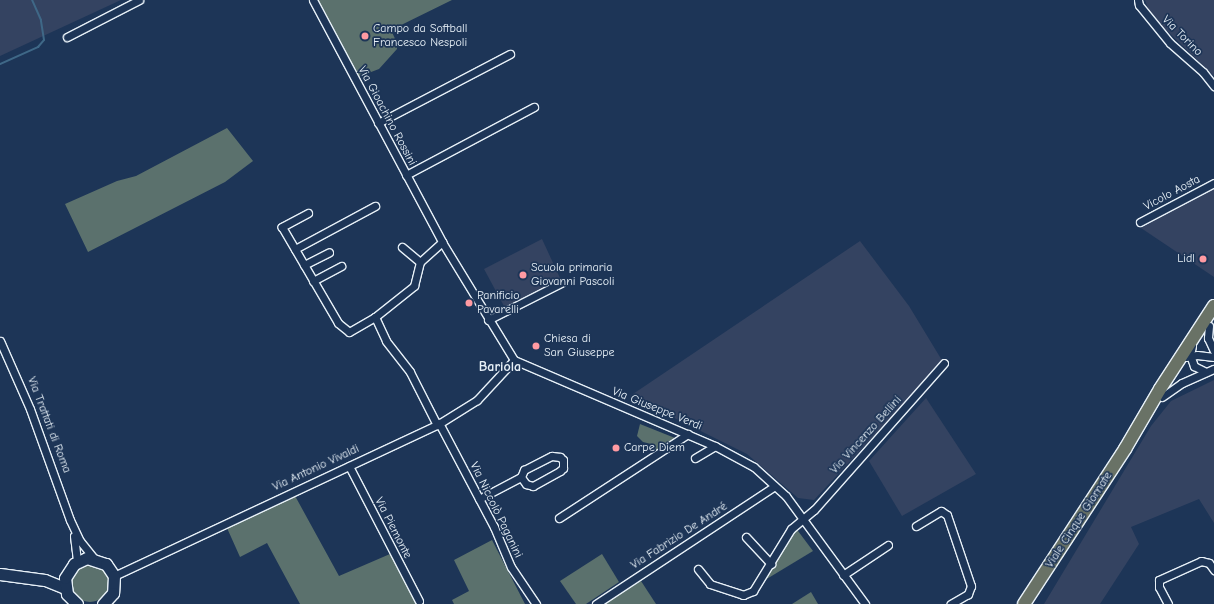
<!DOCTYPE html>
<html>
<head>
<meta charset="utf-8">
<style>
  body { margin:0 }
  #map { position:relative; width:1214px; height:604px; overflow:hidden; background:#1d3557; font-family:"Comic Neue",sans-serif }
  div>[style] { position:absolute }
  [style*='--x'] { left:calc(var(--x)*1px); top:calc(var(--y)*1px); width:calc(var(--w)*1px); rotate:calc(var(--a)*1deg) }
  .built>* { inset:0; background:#344361 }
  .green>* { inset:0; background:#5b716d }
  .round { border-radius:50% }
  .stream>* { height:2px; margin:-1px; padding:0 1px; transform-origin:1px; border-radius:1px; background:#3f6887 }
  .roads { filter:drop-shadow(1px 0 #e8f1f8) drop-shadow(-1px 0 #e8f1f8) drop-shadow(0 1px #e8f1f8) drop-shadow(0 -1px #e8f1f8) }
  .street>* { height:7px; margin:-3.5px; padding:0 3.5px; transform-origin:3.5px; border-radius:3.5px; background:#1d3557 }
  .secondary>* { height:11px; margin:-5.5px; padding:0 5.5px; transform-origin:5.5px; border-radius:5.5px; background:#1d3557 }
  .primary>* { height:12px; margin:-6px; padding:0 6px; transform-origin:6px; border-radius:6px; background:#697266 }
  .dots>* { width:11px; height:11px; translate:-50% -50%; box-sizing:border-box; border:2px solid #1d3557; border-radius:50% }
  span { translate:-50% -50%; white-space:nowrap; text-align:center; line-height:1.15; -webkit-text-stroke:3.5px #1d3557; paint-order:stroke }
  .poi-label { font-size:12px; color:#e8f1f8 }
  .left { translate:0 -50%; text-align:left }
  .right { translate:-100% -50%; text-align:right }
  .street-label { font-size:12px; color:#e8f1f8 }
  .quarter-label { font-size:14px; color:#e8f1f8; font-weight:700 }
</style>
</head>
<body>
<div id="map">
  <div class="built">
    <div style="clip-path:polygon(0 0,121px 0,0 56px)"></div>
    <div style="clip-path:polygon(1145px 0,1214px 0,1214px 76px,1164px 28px,1149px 11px)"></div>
    <div style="clip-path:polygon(1214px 187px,1214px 277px,1141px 228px)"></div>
    <div style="clip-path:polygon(542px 239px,560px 278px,505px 308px,484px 269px)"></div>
    <div style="clip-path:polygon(860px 241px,909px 306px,943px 362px,814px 500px,798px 498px,747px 454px,630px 396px)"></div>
    <div style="clip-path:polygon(1214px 380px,1214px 523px,1199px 499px,1131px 527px,1139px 544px,1100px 604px,1044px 604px,1151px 426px,1171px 401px)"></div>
    <div style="clip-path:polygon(926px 398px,976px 474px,902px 516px,869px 461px)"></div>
  </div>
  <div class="green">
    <div style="clip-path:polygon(317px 0,452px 0,391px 30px,397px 43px,397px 49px,379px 69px,358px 77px)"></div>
    <div style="clip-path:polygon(227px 128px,253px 161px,225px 182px,88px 252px,65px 204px,117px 181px,136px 176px)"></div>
    <div style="clip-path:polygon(640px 424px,675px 438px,655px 452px,651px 444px,643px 442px,637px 436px)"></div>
    <div style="clip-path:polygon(294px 494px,339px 576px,390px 554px,417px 604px,300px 604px,267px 543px,240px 557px,227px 528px)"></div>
    <div style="clip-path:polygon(795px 531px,798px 531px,813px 551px,765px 580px)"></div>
    <div style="clip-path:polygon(492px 540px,525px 604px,454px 604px,452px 600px,469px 591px,454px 560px)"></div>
    <div style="clip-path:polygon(602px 554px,619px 582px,586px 604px,576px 604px,560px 581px)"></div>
    <div class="round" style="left:71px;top:564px;width:38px;height:38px"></div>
    <div style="clip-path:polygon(641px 581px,656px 604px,605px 604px,605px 603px)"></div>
    <div style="clip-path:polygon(811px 592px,818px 604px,792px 604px)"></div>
  </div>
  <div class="stream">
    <div style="--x:0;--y:64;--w:42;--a:-24.1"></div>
    <div style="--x:38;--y:47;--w:9;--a:-49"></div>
    <div style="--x:44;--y:40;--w:20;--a:-99"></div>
    <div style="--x:41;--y:20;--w:22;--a:-114"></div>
  </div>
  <div class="roads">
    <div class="street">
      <div style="--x:313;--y:0;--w:274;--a:61.9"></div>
      <div style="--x:442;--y:242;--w:138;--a:58.6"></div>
      <div style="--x:514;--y:360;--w:219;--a:23.2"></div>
      <div style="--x:715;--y:446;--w:44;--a:28.3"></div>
      <div style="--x:754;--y:467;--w:43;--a:42.2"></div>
      <div style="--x:786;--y:496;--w:134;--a:53.8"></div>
      <div style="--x:1138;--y:0;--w:5;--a:79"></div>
      <div style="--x:1139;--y:5;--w:49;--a:50.8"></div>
      <div style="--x:1170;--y:43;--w:44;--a:41.3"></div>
      <div style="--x:1203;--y:72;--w:18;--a:52"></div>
      <div style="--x:67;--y:37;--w:81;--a:-27.2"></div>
      <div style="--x:378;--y:123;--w:149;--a:-27.6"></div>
      <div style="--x:406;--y:175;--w:145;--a:-28"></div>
      <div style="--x:308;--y:213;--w:30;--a:152"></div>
      <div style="--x:282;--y:227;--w:111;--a:59.7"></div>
      <div style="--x:338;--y:323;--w:14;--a:39"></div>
      <div style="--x:349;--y:332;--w:30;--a:-30"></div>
      <div style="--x:375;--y:317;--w:50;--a:-38.5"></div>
      <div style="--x:414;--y:286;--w:25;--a:-76"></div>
      <div style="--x:420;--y:262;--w:30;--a:-42"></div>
      <div style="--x:1140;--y:222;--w:84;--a:-27.8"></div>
      <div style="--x:402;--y:247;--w:23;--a:40"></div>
      <div style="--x:295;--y:249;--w:91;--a:-28.3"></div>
      <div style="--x:304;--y:265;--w:28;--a:-27"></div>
      <div style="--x:313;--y:281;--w:32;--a:-28"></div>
      <div style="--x:375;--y:317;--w:26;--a:65"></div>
      <div style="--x:386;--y:341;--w:39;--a:52"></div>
      <div style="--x:410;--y:372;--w:59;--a:63"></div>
      <div style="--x:488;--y:320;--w:82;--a:-26.9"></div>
      <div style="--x:1209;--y:326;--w:12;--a:95"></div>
      <div style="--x:1208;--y:338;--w:14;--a:65"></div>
      <div style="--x:0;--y:341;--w:74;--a:66.2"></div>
      <div style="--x:30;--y:409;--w:118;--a:70.2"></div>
      <div style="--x:70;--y:520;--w:23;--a:65"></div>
      <div style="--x:80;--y:541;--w:22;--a:51"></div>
      <div style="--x:1192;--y:346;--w:9;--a:103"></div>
      <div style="--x:1190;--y:355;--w:12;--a:70"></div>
      <div style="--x:1194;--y:366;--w:13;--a:27"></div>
      <div style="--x:1186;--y:357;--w:11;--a:-10"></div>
      <div style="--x:1197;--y:355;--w:17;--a:7"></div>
      <div style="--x:1162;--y:397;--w:24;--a:-35"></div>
      <div style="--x:1182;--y:383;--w:35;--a:-24"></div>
      <div style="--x:439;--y:423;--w:118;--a:62.1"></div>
      <div style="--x:494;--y:527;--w:43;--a:67"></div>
      <div style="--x:511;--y:567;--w:45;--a:56"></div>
      <div style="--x:695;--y:458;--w:23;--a:-31"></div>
      <div style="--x:349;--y:466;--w:152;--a:62.6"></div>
      <div style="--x:479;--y:499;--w:47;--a:-27.6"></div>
      <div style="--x:521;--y:477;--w:8;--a:-67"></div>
      <div style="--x:524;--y:470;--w:31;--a:-27"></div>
      <div style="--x:552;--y:456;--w:8;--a:7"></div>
      <div style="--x:560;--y:457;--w:4;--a:45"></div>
      <div style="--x:563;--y:460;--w:8;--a:90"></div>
      <div style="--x:563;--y:468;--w:4;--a:135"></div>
      <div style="--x:560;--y:471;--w:31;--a:151"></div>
      <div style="--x:533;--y:486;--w:7;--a:-164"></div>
      <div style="--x:526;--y:484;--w:9;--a:-126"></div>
      <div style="--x:559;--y:518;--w:154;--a:-33.1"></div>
      <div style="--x:916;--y:526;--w:29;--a:-31"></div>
      <div style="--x:941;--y:511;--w:7;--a:34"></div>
      <div style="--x:947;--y:515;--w:75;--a:71.3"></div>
      <div style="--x:971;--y:586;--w:9;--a:111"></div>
      <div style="--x:968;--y:594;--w:20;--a:150"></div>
      <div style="--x:74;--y:536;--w:26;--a:83"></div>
      <div style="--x:746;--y:537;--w:37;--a:47"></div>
      <div style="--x:698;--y:569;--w:19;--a:51"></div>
      <div style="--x:710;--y:584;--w:35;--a:18"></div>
      <div style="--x:743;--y:595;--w:11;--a:-22"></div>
      <div style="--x:753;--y:591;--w:73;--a:-58.5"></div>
      <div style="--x:791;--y:529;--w:30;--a:-40"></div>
      <div style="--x:814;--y:510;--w:196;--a:-48.5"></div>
      <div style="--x:843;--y:575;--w:54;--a:-33.7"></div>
      <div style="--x:114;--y:576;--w:357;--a:-25.1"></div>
      <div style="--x:437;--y:425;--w:47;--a:-32"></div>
      <div style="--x:477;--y:400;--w:54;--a:-47.2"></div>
      <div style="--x:596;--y:604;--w:214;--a:-33.4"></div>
      <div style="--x:1168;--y:604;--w:19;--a:-118"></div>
      <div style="--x:1159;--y:587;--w:7;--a:-90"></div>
      <div style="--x:1159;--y:580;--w:46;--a:-24.3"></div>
      <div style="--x:1201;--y:561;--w:8;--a:14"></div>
      <div style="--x:1209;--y:563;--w:9;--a:54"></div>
    </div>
    <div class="secondary">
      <div style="--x:0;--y:574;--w:45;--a:7.6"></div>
      <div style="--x:45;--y:580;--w:22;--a:22"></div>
      <div style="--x:77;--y:604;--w:14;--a:-135"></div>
      <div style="--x:67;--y:594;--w:16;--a:-97"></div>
      <div style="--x:65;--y:578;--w:17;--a:-57"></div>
      <div style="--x:74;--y:564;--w:14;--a:-25"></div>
      <div style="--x:87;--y:558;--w:20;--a:18"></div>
      <div style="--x:106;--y:564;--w:14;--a:56"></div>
      <div style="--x:114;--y:576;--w:17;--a:93"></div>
      <div style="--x:113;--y:593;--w:15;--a:132"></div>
    </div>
    <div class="primary">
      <div style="--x:1024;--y:604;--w:185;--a:-56.9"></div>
      <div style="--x:1125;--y:449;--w:69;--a:-59.7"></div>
      <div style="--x:1160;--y:389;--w:99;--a:-57"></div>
    </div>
  </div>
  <div class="dots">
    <div style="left:365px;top:36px;background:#ff9aa2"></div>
    <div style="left:1203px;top:259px;background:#ff9aa2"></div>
    <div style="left:523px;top:275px;background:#ff9aa2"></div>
    <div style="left:469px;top:303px;background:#ff9aa2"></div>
    <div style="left:536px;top:346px;background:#ff9aa2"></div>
    <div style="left:616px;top:448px;background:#ff9aa2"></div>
  </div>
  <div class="poi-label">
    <span class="left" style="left:373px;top:36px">Campo da Softball<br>Francesco Nespoli</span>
    <span class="right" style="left:1195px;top:259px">Lidl</span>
    <span class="left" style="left:531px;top:275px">Scuola primaria<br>Giovanni Pascoli</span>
    <span class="left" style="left:477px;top:303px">Panificio<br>Pavarelli</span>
    <span class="left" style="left:544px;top:346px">Chiesa di<br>San Giuseppe</span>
    <span class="left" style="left:624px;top:448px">Carpe Diem</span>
  </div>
  <div class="street-label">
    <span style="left:1182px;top:36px;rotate:45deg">Via Torino</span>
    <span style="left:387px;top:116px;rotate:62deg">Via Gioachino Rossini</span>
    <span style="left:1172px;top:193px;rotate:-28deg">Vicolo Aosta</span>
    <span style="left:657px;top:409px;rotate:22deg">Via Giuseppe Verdi</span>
    <span style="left:49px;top:425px;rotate:69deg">Via Trattati di Roma</span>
    <span style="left:866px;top:435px;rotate:-48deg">Via Vincenzo Bellini</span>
    <span style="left:316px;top:468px;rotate:-25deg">Via Antonio Vivaldi</span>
    <span style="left:496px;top:510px;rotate:64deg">Via Niccolò Paganini</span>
    <span style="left:1079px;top:520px;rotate:-57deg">Viale Cinque Giornate</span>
    <span style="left:393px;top:528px;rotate:63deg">Via Piemonte</span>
    <span style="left:679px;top:536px;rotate:-33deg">Via Fabrizio De André</span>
  </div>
  <div class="quarter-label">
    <span style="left:500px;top:367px">Bariola</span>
  </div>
</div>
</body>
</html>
